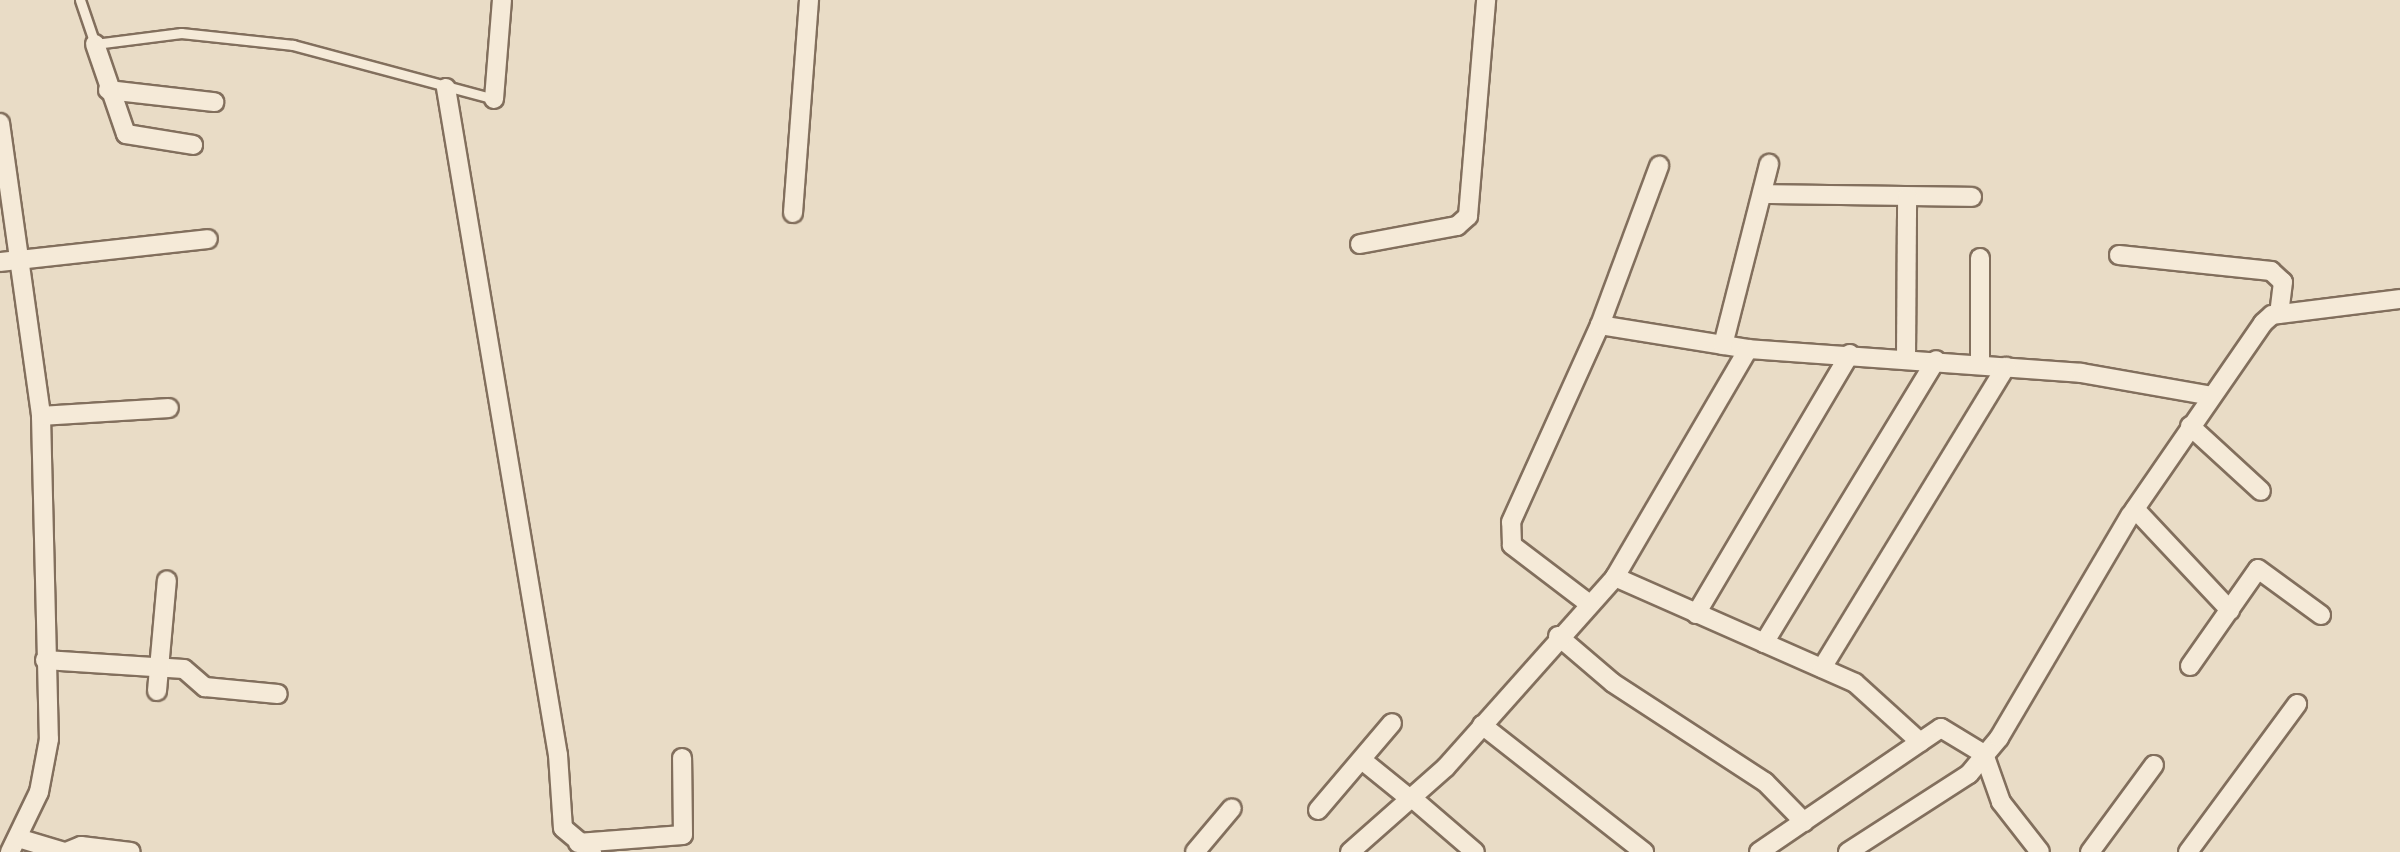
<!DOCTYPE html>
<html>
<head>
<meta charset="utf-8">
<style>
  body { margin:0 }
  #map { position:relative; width:2400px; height:852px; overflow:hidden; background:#e9dcc6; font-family:"IBM Plex Serif",serif }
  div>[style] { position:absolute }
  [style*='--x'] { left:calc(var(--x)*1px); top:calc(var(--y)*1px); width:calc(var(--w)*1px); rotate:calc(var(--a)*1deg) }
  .roads { filter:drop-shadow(2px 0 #826f5d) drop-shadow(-2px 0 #826f5d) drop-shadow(0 2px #826f5d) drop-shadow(0 -2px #826f5d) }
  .lane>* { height:9px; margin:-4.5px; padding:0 4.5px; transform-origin:4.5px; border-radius:4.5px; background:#f5ead8 }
  .street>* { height:18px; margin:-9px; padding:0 9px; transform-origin:9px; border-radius:9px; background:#f5ead8 }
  span { translate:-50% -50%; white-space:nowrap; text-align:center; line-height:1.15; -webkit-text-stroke:7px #f1e7d4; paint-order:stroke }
</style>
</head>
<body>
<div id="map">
  <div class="roads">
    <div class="lane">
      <div style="--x:80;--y:0;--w:46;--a:71.2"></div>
      <div style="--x:95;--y:44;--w:87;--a:-7.3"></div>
      <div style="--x:181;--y:33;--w:113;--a:6.1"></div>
      <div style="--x:293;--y:45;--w:208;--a:15"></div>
    </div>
    <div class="street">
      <div style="--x:95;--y:44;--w:95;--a:71"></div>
      <div style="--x:126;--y:134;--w:68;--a:9.3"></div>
      <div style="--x:446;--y:88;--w:676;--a:80.47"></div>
      <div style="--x:558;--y:755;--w:73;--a:86.1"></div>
      <div style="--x:563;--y:828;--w:38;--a:40"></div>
      <div style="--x:108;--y:90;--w:107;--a:6.5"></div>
      <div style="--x:494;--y:99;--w:99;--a:-85.4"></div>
      <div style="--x:0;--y:123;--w:296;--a:82"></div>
      <div style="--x:41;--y:416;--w:323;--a:88.6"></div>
      <div style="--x:49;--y:739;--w:54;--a:100.7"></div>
      <div style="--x:39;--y:792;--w:67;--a:115.8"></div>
      <div style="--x:1762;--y:194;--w:210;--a:0.8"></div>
      <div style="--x:793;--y:213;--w:214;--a:-85.7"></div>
      <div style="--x:1360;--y:244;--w:99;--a:-10.5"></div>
      <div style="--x:1457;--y:226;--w:15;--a:-42"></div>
      <div style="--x:1468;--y:216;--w:217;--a:-85.2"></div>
      <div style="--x:2119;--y:255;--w:153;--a:6"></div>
      <div style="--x:2271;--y:271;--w:16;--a:43"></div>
      <div style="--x:2283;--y:282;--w:32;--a:97"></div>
      <div style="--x:1980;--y:258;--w:106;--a:90"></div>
      <div style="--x:0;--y:262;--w:209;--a:-6.3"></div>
      <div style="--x:1600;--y:325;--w:150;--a:9.2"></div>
      <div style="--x:1748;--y:349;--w:334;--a:4.1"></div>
      <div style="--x:2081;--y:373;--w:132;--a:10"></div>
      <div style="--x:1723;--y:345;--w:187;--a:-75.7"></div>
      <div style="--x:1906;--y:357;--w:160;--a:-89.6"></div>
      <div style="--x:41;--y:416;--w:128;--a:-3.6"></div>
      <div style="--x:2190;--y:426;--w:96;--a:42.5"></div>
      <div style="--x:2135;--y:509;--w:139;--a:46.8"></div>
      <div style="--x:1615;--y:577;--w:262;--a:23.8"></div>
      <div style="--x:1855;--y:683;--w:88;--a:42.2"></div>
      <div style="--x:1588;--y:603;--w:96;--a:-142.7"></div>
      <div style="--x:1512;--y:545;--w:23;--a:-92"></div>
      <div style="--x:1511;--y:522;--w:216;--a:-65.7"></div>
      <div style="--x:1600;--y:325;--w:170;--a:-69.6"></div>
      <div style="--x:1696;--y:614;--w:302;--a:-59.4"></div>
      <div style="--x:1558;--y:636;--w:72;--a:40.5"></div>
      <div style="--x:1613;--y:683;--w:181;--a:33.1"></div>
      <div style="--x:1765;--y:782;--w:56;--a:45.7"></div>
      <div style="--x:1764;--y:643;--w:331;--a:-58.7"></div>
      <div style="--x:45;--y:660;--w:139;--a:3.7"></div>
      <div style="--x:184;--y:669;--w:28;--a:41"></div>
      <div style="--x:205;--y:687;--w:73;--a:5.5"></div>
      <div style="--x:2190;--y:666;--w:118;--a:-55"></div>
      <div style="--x:2258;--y:569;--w:78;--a:36.1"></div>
      <div style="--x:1822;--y:668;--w:353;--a:-58.6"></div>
      <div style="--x:157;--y:691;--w:111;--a:-84.9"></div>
      <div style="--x:1482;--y:725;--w:206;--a:38.1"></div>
      <div style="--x:1362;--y:760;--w:60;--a:39"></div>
      <div style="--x:1411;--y:797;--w:84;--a:40.7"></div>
      <div style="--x:1318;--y:810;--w:114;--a:-49.6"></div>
      <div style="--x:18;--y:838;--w:48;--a:16.9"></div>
      <div style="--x:578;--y:843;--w:105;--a:-4.4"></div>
      <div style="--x:683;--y:835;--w:77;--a:-90.7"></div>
      <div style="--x:66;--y:852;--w:16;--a:-22"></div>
      <div style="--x:81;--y:846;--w:50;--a:6.8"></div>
      <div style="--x:1195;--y:852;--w:57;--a:-49.9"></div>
      <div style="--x:1350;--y:852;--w:128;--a:-41.5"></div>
      <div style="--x:1446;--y:767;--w:254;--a:-48.3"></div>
      <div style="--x:1615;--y:577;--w:264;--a:-59.7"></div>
      <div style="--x:1759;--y:852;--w:220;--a:-34.3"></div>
      <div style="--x:1941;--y:728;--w:50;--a:31.2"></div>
      <div style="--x:1984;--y:754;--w:51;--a:70.5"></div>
      <div style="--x:2001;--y:802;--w:63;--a:52"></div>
      <div style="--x:1848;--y:852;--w:144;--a:-32.8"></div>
      <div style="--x:1969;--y:774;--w:47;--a:-50.2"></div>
      <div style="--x:1999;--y:738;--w:258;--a:-59.5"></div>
      <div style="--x:2130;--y:516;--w:234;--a:-55.4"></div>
      <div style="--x:2263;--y:323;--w:12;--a:-42"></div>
      <div style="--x:2272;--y:315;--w:129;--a:-7.1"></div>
      <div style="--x:2090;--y:852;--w:108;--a:-53.7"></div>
      <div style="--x:2188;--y:852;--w:184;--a:-53.6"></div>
    </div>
  </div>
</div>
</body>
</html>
